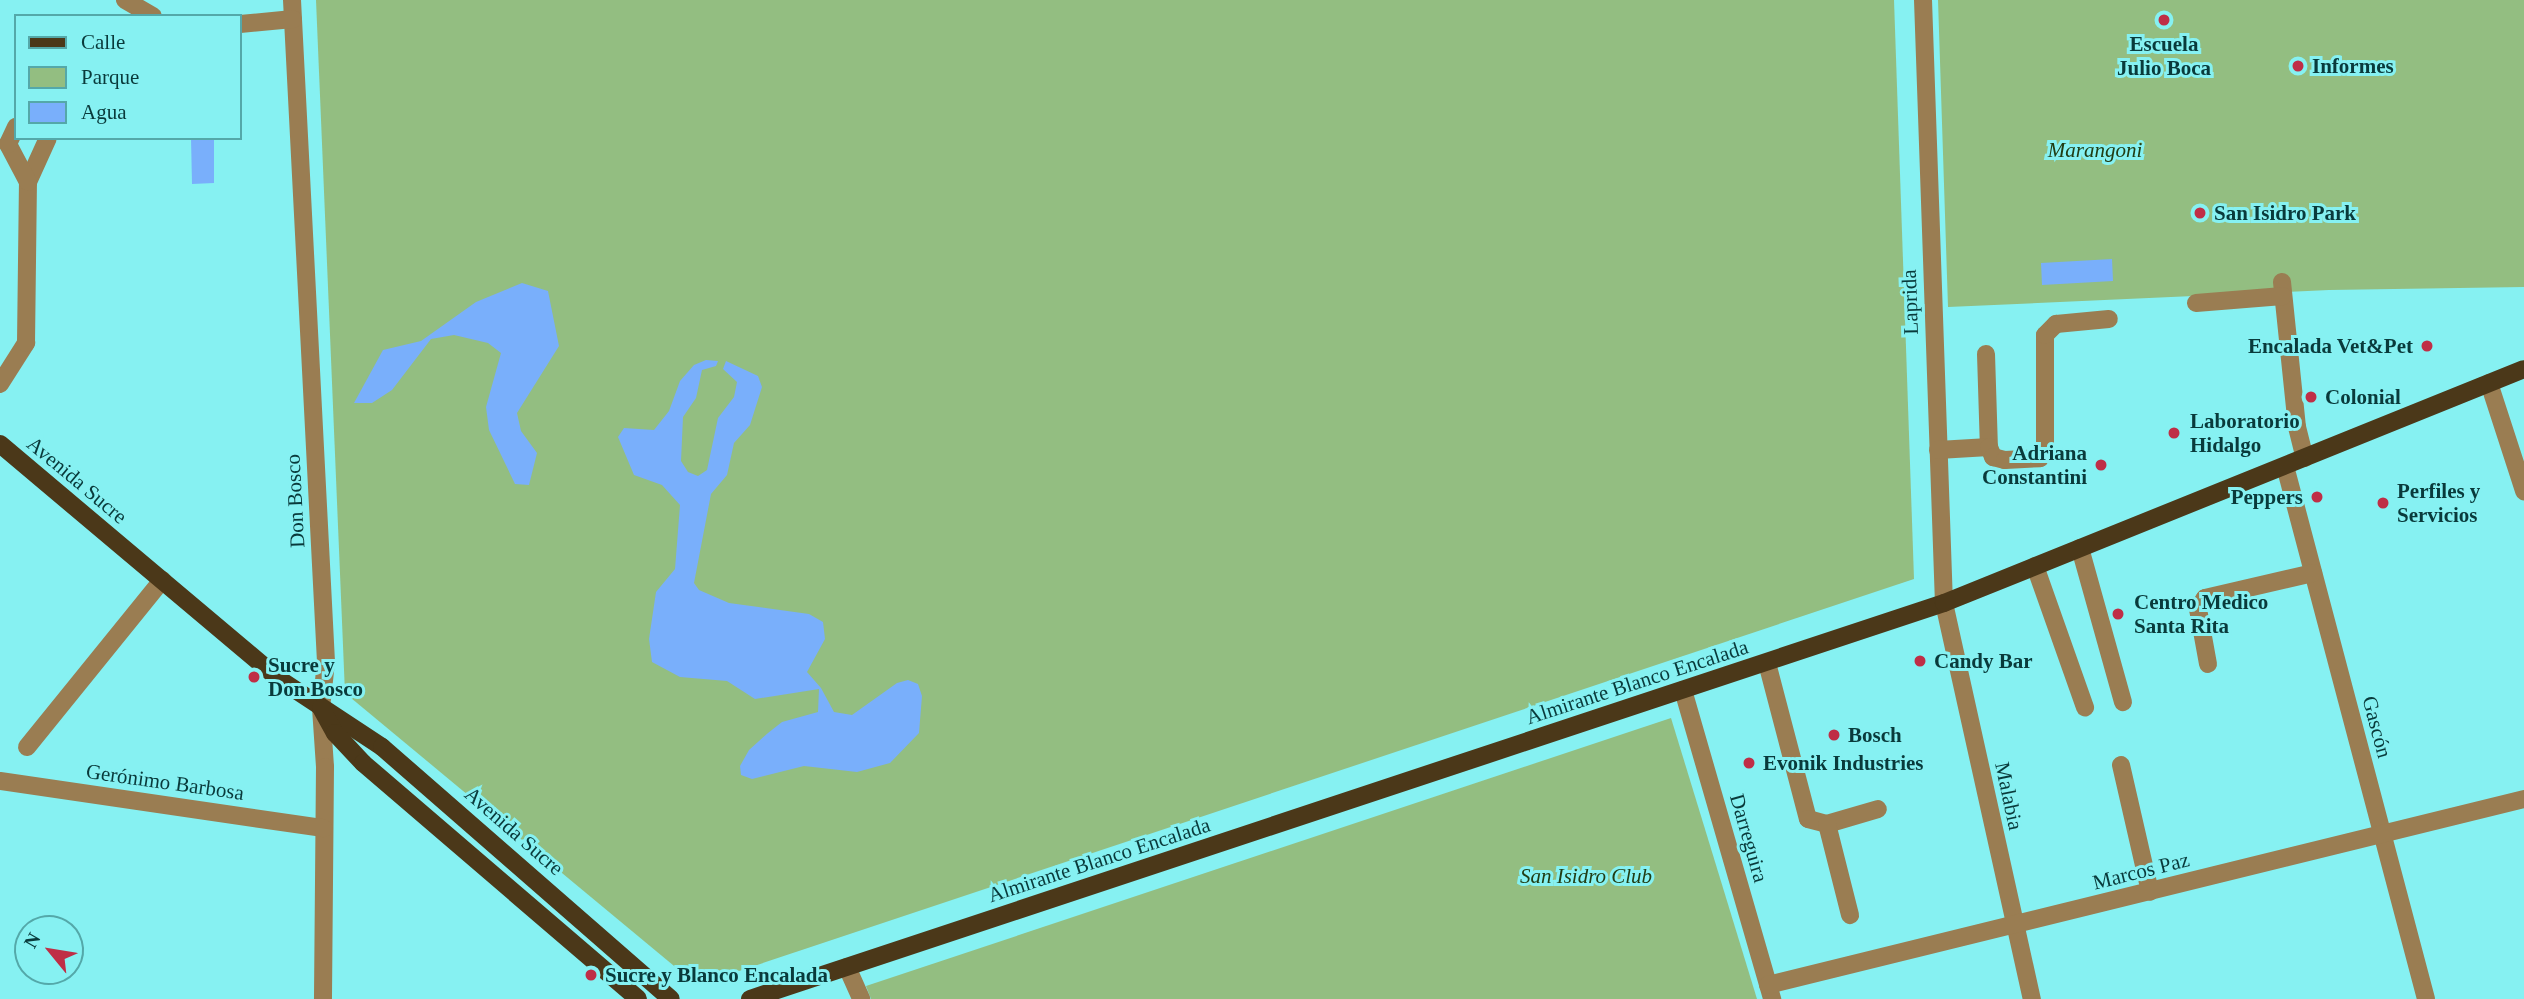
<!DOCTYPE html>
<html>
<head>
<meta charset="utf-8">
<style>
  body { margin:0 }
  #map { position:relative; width:2524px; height:999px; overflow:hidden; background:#86f1f2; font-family:"Times New Roman",serif }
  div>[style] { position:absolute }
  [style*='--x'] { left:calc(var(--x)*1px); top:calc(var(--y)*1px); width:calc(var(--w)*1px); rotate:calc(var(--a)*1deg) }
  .green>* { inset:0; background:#93be81 }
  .water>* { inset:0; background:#79affb }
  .minor>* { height:18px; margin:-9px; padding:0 9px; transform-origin:9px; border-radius:9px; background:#9a7d52 }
  .major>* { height:18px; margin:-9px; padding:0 9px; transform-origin:9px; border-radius:9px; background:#4b3819 }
  .dots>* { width:19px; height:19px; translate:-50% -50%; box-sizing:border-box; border:4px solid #86f1f2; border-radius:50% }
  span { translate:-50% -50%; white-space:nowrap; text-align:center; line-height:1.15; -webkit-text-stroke:6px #86f1f2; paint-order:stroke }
  .poi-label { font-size:21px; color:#093a3b; font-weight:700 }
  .left { translate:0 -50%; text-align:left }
  .right { translate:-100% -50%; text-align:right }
  .park-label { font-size:21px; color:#213d14; font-style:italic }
  .street-label { font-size:21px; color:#093a3b }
  .legend { position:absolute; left:14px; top:14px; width:228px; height:126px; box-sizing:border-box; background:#86f1f2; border:2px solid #54a8a9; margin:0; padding:9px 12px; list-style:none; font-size:21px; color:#093a3b }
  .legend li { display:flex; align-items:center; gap:14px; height:35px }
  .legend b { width:35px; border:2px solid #54a8a9 }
  .north { position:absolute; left:14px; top:915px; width:70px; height:70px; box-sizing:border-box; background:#86f1f2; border:2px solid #54a8a9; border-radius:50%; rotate:300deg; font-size:19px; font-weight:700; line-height:28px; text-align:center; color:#093a3b }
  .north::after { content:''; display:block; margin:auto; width:24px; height:32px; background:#bf2e46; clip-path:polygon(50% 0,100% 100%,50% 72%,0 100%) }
</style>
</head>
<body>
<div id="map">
  <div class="green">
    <div style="clip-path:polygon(316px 0,1894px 0,1914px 579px,697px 985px,345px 693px)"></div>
    <div style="clip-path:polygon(1938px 0,2524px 0,2524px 287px,2329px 290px,1948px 307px)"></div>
    <div style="clip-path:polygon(1671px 718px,1757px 999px,871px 999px,866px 986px)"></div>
  </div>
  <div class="water">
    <div style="clip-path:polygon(191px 138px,214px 138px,214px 183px,192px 184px)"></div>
    <div style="clip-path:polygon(2112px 259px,2113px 281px,2042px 285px,2041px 263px)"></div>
    <div style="clip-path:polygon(522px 283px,548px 291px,559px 346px,517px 413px,521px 431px,537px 453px,529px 485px,515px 484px,489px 430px,486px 407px,501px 353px,488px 343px,454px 335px,431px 339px,392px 390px,372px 403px,354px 403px,383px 350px,421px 341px,476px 302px)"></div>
    <div style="clip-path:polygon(706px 360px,718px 361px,716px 366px,702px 370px,696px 398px,683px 417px,681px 461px,688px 472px,698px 476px,707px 470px,718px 418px,734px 397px,737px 382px,723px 369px,726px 361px,758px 376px,762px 387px,750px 425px,734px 443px,727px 475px,711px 494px,694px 583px,699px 590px,729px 603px,809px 614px,823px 622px,825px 639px,807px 672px,821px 688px,834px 712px,852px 715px,897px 683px,908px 680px,918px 684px,922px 696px,919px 733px,890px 763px,857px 772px,804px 766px,752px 779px,741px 775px,740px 766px,749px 750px,768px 733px,782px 722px,818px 712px,819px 689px,755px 699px,727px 681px,680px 677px,652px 662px,649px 639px,656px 592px,675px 569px,680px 505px,662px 485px,634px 475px,618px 437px,624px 428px,654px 430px,669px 411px,680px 381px,694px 365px)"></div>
  </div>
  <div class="minor">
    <div style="--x:125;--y:0;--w:32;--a:30"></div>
    <div style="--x:292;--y:0;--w:663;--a:87.06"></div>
    <div style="--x:326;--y:662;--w:46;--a:96.2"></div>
    <div style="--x:321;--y:708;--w:59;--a:86.1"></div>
    <div style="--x:325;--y:767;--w:232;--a:90.5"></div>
    <div style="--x:1923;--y:0;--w:603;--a:88.01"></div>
    <div style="--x:1944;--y:603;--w:406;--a:77.5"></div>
    <div style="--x:240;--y:24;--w:53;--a:-5.4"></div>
    <div style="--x:28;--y:182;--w:48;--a:-65.6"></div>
    <div style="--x:2282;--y:282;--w:146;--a:84.1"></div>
    <div style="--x:2297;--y:427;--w:32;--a:76"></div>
    <div style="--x:2196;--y:303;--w:87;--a:-4.6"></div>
    <div style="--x:1986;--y:354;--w:93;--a:88.2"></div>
    <div style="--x:2489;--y:383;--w:114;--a:72"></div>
    <div style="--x:0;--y:384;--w:49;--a:-57.6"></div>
    <div style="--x:26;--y:343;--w:161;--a:-89.3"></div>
    <div style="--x:28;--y:182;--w:43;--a:-117.8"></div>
    <div style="--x:8;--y:144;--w:19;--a:-65"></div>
    <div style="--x:1938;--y:450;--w:51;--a:-3.4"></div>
    <div style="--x:1989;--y:447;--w:11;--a:68"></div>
    <div style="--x:1993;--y:457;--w:12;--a:14"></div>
    <div style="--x:2005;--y:460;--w:35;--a:-3"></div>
    <div style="--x:2040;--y:458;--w:12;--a:-66"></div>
    <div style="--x:2045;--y:447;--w:112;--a:-90"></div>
    <div style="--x:2045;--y:335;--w:16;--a:-45"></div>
    <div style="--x:2056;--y:324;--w:53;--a:-5.4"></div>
    <div style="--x:2285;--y:466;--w:551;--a:75.18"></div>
    <div style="--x:2080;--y:548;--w:160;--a:74.4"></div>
    <div style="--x:2035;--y:566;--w:150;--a:70.5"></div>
    <div style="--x:1767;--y:663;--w:161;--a:75.3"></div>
    <div style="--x:1808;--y:819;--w:20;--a:15"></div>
    <div style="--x:1827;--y:824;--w:53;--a:-16.4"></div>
    <div style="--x:2208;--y:664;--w:56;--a:-100.3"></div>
    <div style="--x:2198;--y:609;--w:13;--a:-58"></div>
    <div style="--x:2205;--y:598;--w:111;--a:-13"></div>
    <div style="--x:1683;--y:690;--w:322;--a:73.9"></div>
    <div style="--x:27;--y:747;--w:215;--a:-51"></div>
    <div style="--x:2121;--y:765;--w:130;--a:77.1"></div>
    <div style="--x:0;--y:781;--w:327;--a:8.3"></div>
    <div style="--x:1827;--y:824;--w:94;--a:75.8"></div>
    <div style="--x:847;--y:967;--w:35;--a:66"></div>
    <div style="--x:1768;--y:985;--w:779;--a:-13.82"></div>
  </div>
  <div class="major">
    <div style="--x:0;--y:444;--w:365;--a:40.1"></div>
    <div style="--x:279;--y:679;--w:123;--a:33.4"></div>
    <div style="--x:382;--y:747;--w:383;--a:41.1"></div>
    <div style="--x:321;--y:708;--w:29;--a:61"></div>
    <div style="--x:335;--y:733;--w:41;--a:47"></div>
    <div style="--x:363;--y:763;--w:362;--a:40.6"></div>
    <div style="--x:750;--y:999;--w:1258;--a:-18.35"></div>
    <div style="--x:1944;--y:603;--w:625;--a:-21.97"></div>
  </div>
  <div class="dots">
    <div style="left:2164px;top:20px;background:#bf2e46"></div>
    <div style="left:2298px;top:66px;background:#bf2e46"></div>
    <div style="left:2200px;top:213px;background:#bf2e46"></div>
    <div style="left:2427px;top:346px;background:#bf2e46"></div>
    <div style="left:2311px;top:397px;background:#bf2e46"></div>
    <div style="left:2174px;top:433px;background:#bf2e46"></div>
    <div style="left:2101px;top:465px;background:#bf2e46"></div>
    <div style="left:2317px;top:497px;background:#bf2e46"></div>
    <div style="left:2383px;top:503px;background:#bf2e46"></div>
    <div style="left:2118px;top:614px;background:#bf2e46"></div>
    <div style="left:1920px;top:661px;background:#bf2e46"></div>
    <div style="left:254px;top:677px;background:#bf2e46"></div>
    <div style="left:1834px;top:735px;background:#bf2e46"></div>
    <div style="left:1749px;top:763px;background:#bf2e46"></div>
    <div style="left:591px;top:975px;background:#bf2e46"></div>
  </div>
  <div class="poi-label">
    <span style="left:2164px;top:56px">Escuela<br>Julio Boca</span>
    <span class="left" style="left:2312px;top:66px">Informes</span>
    <span class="left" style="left:2214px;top:213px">San Isidro Park</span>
    <span class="right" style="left:2413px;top:346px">Encalada Vet&amp;Pet</span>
    <span class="left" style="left:2325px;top:397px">Colonial</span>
    <span class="left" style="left:2190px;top:433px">Laboratorio<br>Hidalgo</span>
    <span class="right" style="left:2087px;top:465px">Adriana<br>Constantini</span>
    <span class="left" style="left:2397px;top:503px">Perfiles y<br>Servicios</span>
    <span class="right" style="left:2303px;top:497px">Peppers</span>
    <span class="left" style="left:2134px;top:614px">Centro Medico<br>Santa Rita</span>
    <span class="left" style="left:1934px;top:661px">Candy Bar</span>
    <span class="left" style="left:268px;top:677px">Sucre y<br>Don Bosco</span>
    <span class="left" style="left:1848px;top:735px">Bosch</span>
    <span class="left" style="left:1763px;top:763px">Evonik Industries</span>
    <span class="left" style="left:605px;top:975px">Sucre y Blanco Encalada</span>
  </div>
  <div class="park-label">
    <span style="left:2095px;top:150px">Marangoni</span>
    <span style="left:1586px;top:876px">San Isidro Club</span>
  </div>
  <div class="street-label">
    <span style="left:1910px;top:302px;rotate:-92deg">Laprida</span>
    <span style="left:77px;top:480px;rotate:40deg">Avenida Sucre</span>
    <span style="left:295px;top:501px;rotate:-93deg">Don Bosco</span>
    <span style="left:1637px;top:682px;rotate:-18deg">Almirante Blanco Encalada</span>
    <span style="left:2377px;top:727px;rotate:75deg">Gascón</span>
    <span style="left:165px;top:782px;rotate:8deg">Gerónimo Barbosa</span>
    <span style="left:2009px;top:796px;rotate:78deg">Malabia</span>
    <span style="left:514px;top:831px;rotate:41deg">Avenida Sucre</span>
    <span style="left:1749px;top:838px;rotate:74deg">Darreguira</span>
    <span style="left:1099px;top:860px;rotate:-18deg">Almirante Blanco Encalada</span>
    <span style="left:2141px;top:871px;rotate:-14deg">Marcos Paz</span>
  </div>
  <ul class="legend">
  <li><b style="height:9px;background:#4b3819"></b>Calle</li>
  <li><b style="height:19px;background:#93be81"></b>Parque</li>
  <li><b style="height:19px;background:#79affb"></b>Agua</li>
  </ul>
  <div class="north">N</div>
</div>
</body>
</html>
